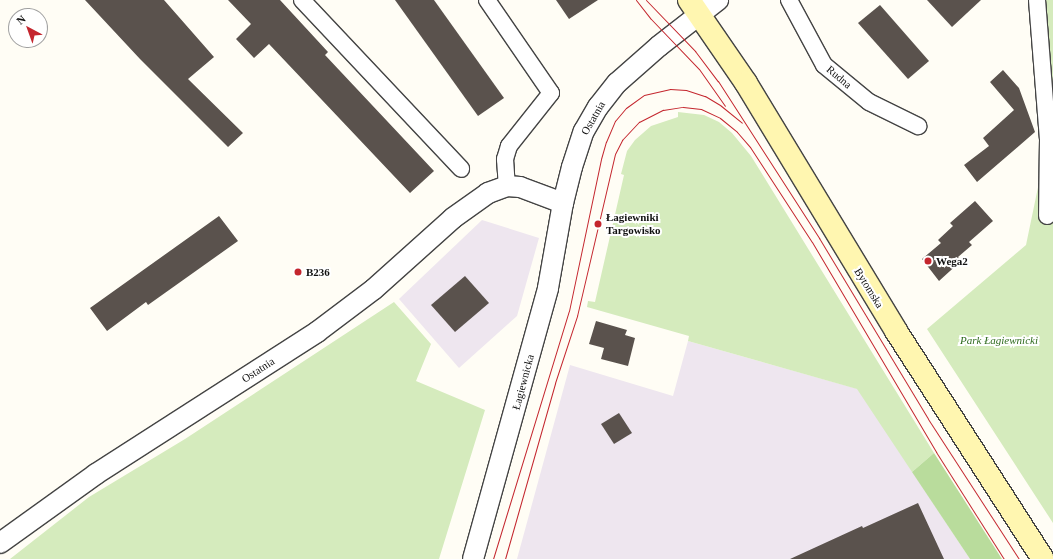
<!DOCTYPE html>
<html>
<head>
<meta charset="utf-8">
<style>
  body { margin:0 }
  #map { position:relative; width:1053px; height:559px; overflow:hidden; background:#fffdf5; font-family:Georgia,serif }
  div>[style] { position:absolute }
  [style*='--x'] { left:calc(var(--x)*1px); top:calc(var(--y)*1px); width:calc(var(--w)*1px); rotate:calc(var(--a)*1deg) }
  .industrial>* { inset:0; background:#eee6ef }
  .green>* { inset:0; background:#d5ebbd }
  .forest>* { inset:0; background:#b9dc9c }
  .building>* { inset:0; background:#5a524d }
  .roads { filter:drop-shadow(1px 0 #444) drop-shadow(-1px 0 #444) drop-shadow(0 1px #444) drop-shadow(0 -1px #444) }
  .minor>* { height:16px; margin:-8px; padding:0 8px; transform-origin:8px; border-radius:8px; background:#fff }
  .tertiary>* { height:20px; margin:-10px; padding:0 10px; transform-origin:10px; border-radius:10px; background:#fff }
  .secondary>* { height:22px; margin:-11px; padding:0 11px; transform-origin:11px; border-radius:11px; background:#fff6b0 }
  .tram>* { height:1px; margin:-0.5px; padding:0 0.5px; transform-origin:0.5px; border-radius:0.5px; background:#c4262e }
  .dots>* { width:11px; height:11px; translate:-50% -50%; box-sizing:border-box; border:2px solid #fff; border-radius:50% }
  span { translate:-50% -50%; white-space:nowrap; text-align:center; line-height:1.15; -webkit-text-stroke:4px #fff; paint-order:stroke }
  .street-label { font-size:11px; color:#111 }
  .poi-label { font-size:11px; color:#111; font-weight:700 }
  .left { translate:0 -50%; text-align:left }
  .park-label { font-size:11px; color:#2f6b1f; font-style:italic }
  .north { position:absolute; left:8px; top:8px; width:40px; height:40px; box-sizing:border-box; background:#fff; border:1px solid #a0a0a0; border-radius:50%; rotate:319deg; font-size:11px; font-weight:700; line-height:16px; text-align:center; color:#111 }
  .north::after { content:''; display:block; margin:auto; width:14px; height:18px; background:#c4262e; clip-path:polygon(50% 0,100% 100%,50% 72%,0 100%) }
</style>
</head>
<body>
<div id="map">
  <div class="industrial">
    <div style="clip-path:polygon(482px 220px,539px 238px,517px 316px,459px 368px,399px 299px)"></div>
    <div style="clip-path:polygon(688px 341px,858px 389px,970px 559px,517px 559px,570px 365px,673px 396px)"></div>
  </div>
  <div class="green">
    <div style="clip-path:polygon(1032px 0,1053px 0,1053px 523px,927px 329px,1026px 245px,1048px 139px)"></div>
    <div style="clip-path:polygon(678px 112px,704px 115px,719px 122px,732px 133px,751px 156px,934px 453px,912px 472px,857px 389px,688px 341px,689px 336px,587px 307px,588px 301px,595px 302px,624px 175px,621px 174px,627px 151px,635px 140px,651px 126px,678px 117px)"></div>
    <div style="clip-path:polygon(394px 302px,431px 344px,416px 381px,485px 410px,439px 559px,10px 559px,89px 497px,185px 439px)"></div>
  </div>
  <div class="forest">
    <div style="clip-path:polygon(934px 453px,1002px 559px,970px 559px,912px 472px)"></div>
  </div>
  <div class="building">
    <div style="clip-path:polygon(85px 0,164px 0,214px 57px,188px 79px,243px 133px,228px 147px,140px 59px)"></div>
    <div style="clip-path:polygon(228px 0,280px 0,328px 52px,325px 55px,434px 171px,410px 193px,269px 44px,254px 58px,236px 39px,251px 24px)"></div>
    <div style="clip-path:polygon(395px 0,434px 0,504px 98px,478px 116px)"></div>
    <div style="clip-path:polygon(556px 0,598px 0,569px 19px)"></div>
    <div style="clip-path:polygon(927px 0,981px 0,952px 27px)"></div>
    <div style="clip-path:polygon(880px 5px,929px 61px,908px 79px,858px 23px)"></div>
    <div style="clip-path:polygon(1003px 70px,1019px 88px,1035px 132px,977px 182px,964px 165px,989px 146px,983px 138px,1014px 110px,990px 82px)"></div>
    <div style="clip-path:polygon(975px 201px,993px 221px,969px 242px,972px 245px,958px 257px,961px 261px,939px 281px,922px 259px,941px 243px,938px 240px,953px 226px,950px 223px)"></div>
    <div style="clip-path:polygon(219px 216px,238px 241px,148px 305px,146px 302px,107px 331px,90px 308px)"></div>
    <div style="clip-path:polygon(465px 276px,489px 303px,455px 332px,431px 305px)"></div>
    <div style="clip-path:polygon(596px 321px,627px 330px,625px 335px,635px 338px,628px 366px,601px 359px,604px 348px,589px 344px)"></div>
    <div style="clip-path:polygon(619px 413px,632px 433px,614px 444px,601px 424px)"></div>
    <div style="clip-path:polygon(918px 503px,944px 559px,790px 559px,862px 526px,863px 528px)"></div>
  </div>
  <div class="roads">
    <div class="minor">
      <div style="--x:302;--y:0;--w:232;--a:46.7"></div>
      <div style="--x:487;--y:0;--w:113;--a:55.5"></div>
      <div style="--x:551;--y:93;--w:68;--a:128.4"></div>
      <div style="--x:509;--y:146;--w:14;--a:107"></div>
      <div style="--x:505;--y:159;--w:27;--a:86"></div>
      <div style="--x:789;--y:0;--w:74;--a:61.7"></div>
      <div style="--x:824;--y:65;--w:58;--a:39.4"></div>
      <div style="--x:869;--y:102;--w:55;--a:26.1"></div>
      <div style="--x:1037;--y:0;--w:139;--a:85.5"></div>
      <div style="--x:1048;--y:139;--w:77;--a:90.7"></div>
    </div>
    <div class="tertiary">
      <div style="--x:0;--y:543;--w:118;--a:-35.7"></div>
      <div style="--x:96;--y:474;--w:263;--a:-32.7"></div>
      <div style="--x:317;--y:332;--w:71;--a:-37"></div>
      <div style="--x:374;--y:289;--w:106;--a:-41.9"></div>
      <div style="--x:453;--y:218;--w:43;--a:-35.5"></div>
      <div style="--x:488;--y:193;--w:20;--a:-20"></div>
      <div style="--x:507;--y:186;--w:13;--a:4"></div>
      <div style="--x:520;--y:187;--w:46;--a:20.4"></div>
      <div style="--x:473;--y:559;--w:281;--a:-74.5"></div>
      <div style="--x:548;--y:288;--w:86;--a:-80"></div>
      <div style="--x:563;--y:203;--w:37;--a:-76"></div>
      <div style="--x:572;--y:167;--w:38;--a:-72"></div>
      <div style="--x:584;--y:131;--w:28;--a:-60"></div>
      <div style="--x:598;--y:107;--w:31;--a:-52"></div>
      <div style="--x:617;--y:83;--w:56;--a:-41.4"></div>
      <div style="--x:659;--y:46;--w:75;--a:-37.9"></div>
    </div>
    <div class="secondary">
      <div style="--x:689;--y:0;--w:101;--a:55.5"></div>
      <div style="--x:746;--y:83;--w:290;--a:58.8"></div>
      <div style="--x:896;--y:331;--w:271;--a:57.2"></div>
    </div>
  </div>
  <div class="tram">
    <div style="--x:636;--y:0;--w:24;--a:52"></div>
    <div style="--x:651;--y:19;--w:69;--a:46.2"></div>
    <div style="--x:699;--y:69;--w:45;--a:54.9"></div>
    <div style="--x:646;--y:0;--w:71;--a:46.1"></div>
    <div style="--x:695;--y:51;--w:38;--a:53"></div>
    <div style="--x:718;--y:81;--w:187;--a:57.2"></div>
    <div style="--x:819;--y:238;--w:211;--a:58.9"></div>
    <div style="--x:928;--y:419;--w:167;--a:57"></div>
    <div style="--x:493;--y:559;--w:259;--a:-73"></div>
    <div style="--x:569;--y:311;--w:155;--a:-78.1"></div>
    <div style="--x:601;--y:159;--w:18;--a:-74"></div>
    <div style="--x:606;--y:142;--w:23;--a:-67"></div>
    <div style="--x:615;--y:121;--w:17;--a:-50"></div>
    <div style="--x:626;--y:108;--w:22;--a:-36"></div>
    <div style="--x:644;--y:95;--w:27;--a:-13"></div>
    <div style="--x:670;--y:89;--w:16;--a:4"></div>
    <div style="--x:686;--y:90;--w:20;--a:18"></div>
    <div style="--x:705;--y:96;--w:17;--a:31"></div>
    <div style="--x:720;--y:105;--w:28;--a:39"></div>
    <div style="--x:505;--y:559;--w:183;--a:-74.1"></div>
    <div style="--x:555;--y:383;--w:71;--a:-71.8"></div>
    <div style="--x:577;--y:316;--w:166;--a:-76.8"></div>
    <div style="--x:615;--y:154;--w:16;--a:-63"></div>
    <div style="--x:622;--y:140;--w:25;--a:-47"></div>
    <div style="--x:639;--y:122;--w:27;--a:-27"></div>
    <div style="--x:663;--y:110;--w:20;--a:-9"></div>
    <div style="--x:683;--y:107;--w:18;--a:6"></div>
    <div style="--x:701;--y:109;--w:21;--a:25"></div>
    <div style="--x:720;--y:118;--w:22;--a:39"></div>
    <div style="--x:737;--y:132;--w:20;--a:49"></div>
    <div style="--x:750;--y:147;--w:113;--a:56.9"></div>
    <div style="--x:812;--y:242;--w:244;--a:59.4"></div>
    <div style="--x:936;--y:452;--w:127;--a:57.6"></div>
  </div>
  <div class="dots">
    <div style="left:598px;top:224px;background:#c4262e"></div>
    <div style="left:928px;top:261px;background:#c4262e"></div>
    <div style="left:298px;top:272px;background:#c4262e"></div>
  </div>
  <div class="street-label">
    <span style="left:839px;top:77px;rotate:40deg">Rudna</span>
    <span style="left:593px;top:118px;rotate:-60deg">Ostatnia</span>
    <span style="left:869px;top:288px;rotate:58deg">Bytomska</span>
    <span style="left:258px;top:370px;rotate:-33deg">Ostatnia</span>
    <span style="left:523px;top:382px;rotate:-75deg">Łagiewnicka</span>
  </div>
  <div class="poi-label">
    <span class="left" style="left:606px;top:224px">Łagiewniki<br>Targowisko</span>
    <span class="left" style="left:936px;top:261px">Wega2</span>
    <span class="left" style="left:306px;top:272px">B236</span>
  </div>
  <div class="park-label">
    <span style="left:999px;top:340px">Park Łagiewnicki</span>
  </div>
  <div class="north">N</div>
</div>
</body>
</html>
